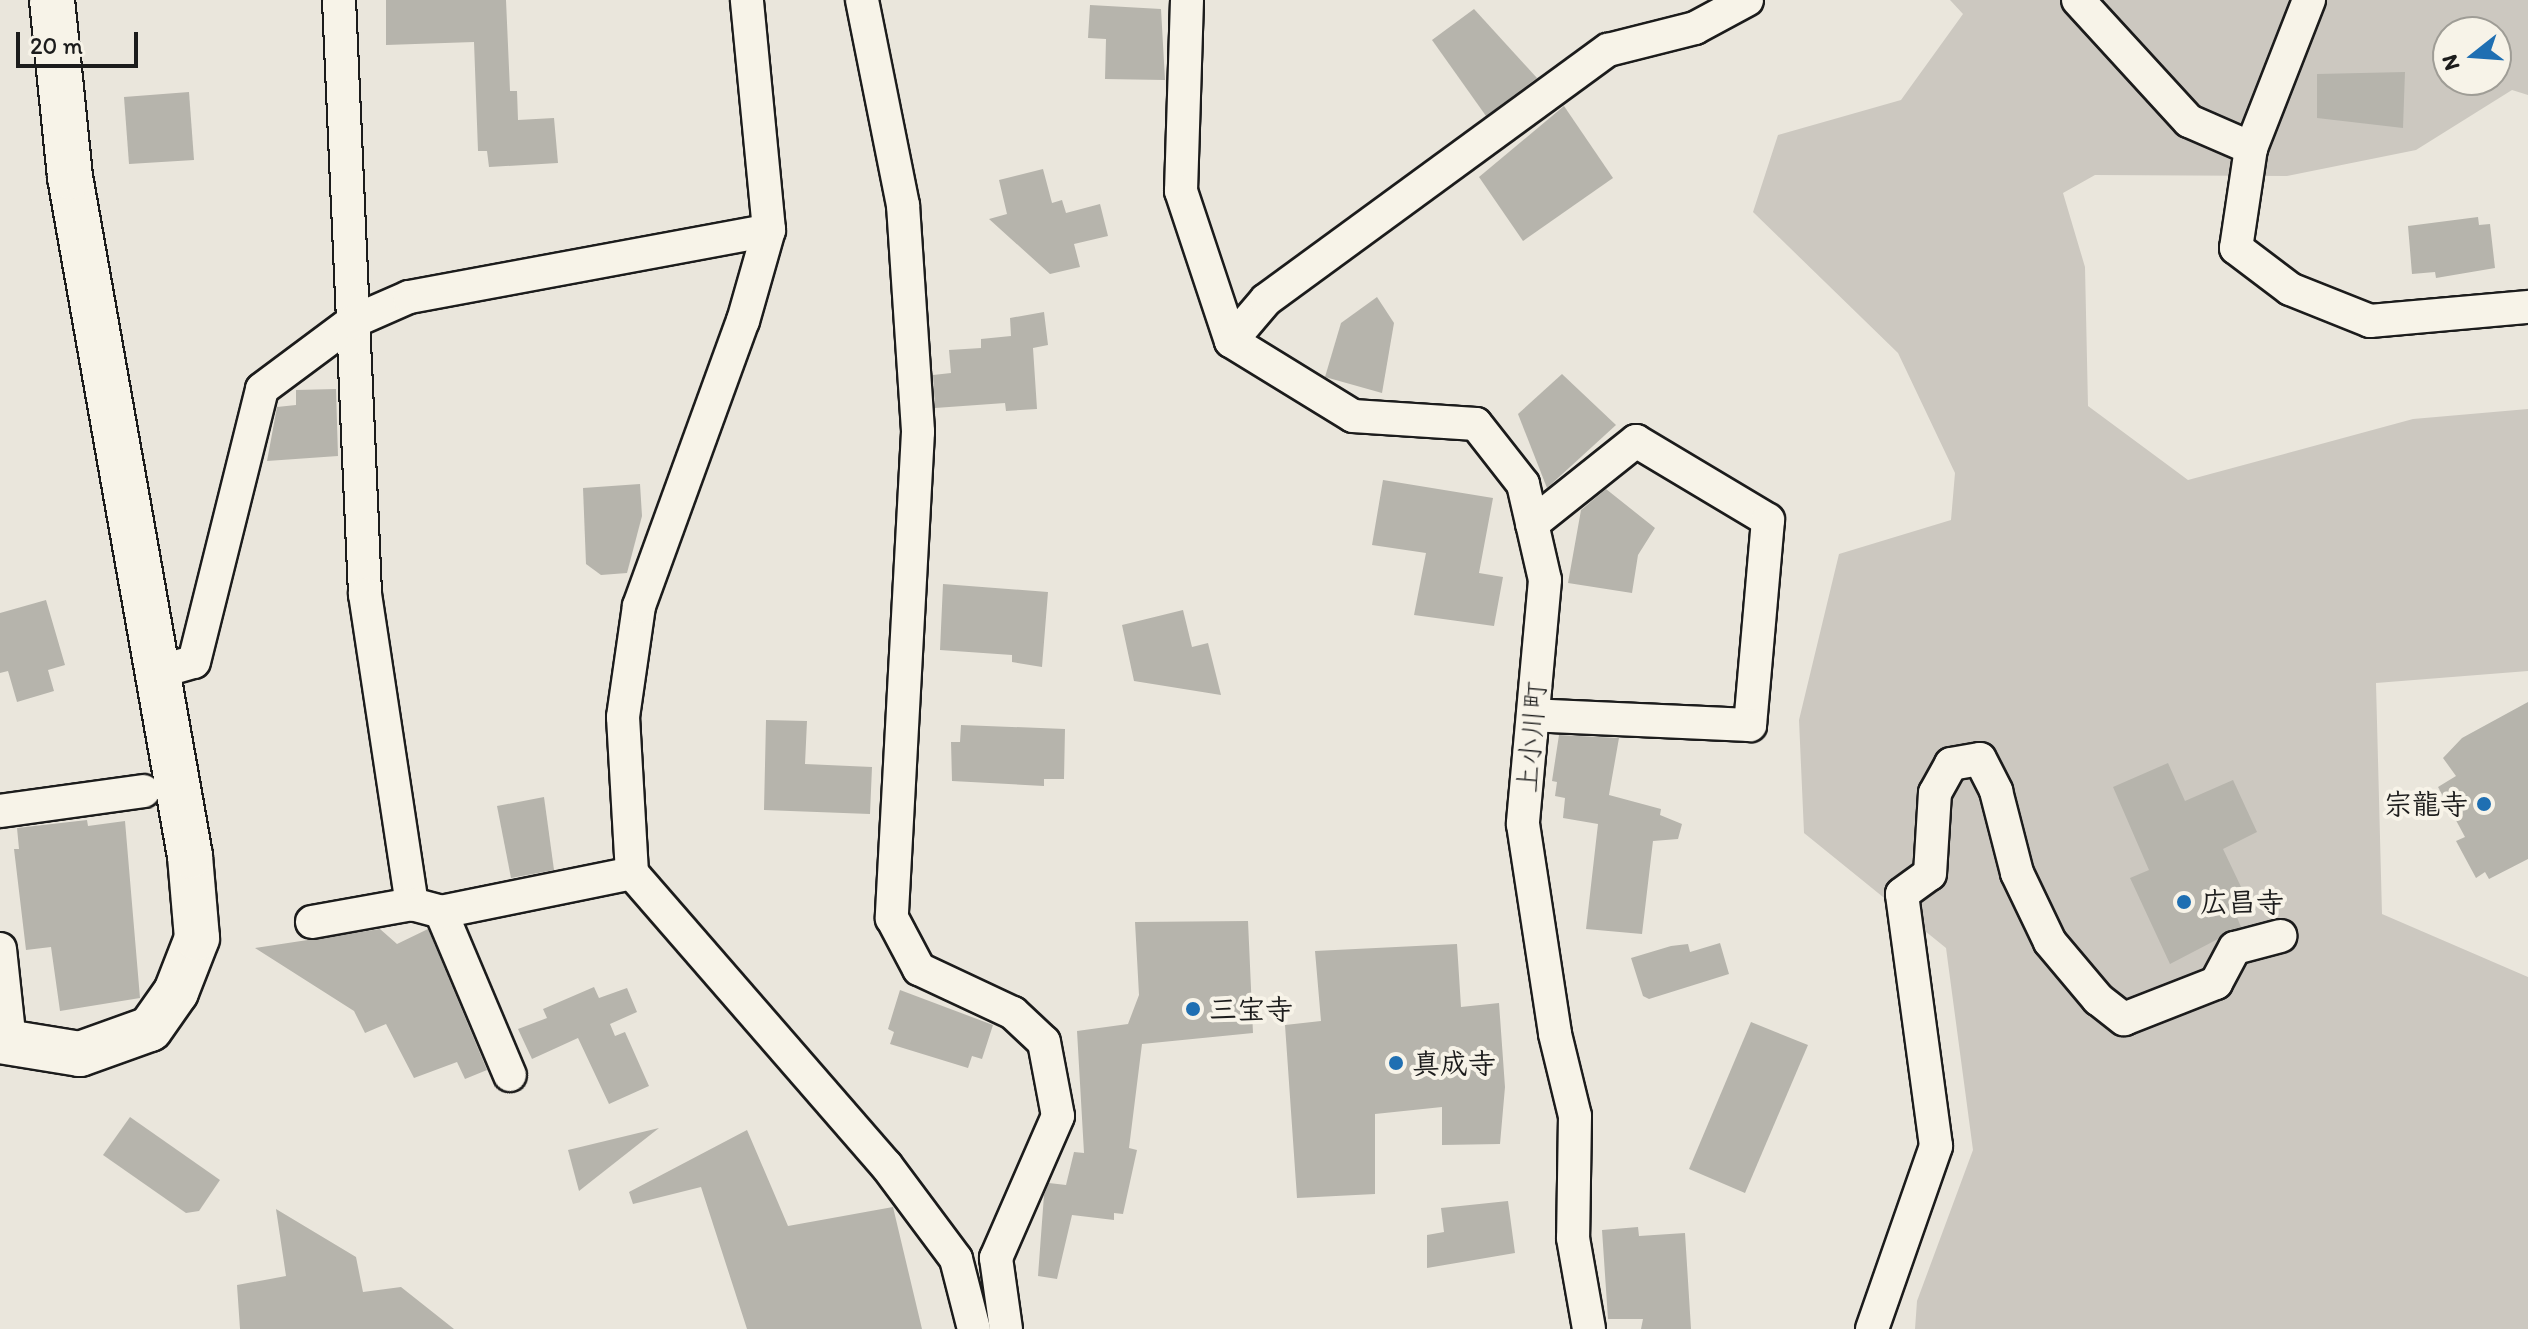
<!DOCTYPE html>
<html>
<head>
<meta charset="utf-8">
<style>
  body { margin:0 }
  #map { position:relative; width:2528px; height:1329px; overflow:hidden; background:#eae6dc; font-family:Itim,"Klee One",sans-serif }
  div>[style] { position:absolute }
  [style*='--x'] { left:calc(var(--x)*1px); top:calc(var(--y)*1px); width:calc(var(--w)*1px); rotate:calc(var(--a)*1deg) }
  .green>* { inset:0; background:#ccc8c0 }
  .building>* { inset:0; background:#b6b4ac }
  .roads { filter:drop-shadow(2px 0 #1c1c1c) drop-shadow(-2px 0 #1c1c1c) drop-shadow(0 2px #1c1c1c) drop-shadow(0 -2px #1c1c1c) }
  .street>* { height:32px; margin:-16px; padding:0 16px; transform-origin:16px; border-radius:16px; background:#f7f3e8 }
  .secondary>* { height:44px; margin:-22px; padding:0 22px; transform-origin:22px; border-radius:22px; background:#f7f3e8 }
  .dots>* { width:22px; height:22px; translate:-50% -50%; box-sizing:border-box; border:4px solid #f7f3e8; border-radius:50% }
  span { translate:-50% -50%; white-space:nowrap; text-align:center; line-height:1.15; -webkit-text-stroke:8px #f7f3e8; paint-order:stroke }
  .street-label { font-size:28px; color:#1c1c1c }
  .poi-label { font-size:28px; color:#1c1c1c; font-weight:700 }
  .right { translate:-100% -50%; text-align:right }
  .left { translate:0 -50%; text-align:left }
  .north { position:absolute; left:2432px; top:16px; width:80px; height:80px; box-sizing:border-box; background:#f7f3e8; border:2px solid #9f9d96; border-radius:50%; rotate:253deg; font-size:22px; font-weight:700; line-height:32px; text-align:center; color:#1c1c1c }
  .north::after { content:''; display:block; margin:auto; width:28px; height:36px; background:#1f6fb2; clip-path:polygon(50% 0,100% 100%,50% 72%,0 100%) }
  .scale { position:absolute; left:16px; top:32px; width:122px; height:36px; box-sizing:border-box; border:4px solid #1c1c1c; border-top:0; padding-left:10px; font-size:24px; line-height:28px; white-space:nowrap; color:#1c1c1c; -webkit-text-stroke:6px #f7f3e8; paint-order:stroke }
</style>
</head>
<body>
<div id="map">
  <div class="green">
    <div style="clip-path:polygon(evenodd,1950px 0,2528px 0,2528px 95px,2512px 90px,2416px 150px,2287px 176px,2095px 175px,2063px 193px,2085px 267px,2088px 406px,2188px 480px,2413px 419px,2528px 409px,2528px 671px,2376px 683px,2382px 914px,2528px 977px,2528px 1329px,1915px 1329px,1917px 1301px,1973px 1150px,1946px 948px,1804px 833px,1799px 720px,1839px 554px,1951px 520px,1955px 473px,1898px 353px,1753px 212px,1778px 135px,1901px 100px,1963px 14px,1950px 0,2448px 32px,2496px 32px,2496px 80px,2448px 80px,2448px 32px)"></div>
  </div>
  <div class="building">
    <div style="clip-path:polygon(386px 0,506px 0,510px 91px,517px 91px,518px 120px,554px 118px,558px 163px,489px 167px,487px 151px,478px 151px,474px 42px,386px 45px)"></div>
    <div style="clip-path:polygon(1090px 5px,1161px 9px,1165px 80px,1105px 79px,1106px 39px,1088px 38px)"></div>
    <div style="clip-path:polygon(1474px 9px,1537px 78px,1486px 116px,1432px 40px)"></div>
    <div style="clip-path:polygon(2405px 72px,2403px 128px,2317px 118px,2317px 74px)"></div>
    <div style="clip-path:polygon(189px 92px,194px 160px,129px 164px,124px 97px)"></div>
    <div style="clip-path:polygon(1564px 106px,1613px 178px,1523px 241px,1479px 177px)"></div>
    <div style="clip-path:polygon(1043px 169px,1052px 203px,1062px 200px,1066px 213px,1100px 204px,1108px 236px,1074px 244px,1080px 267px,1050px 274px,989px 219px,1007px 214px,999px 180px)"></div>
    <div style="clip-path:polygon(2478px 217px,2479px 225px,2490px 224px,2495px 268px,2436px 278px,2435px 272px,2412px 274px,2408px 226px)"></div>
    <div style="clip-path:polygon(1377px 297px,1394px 323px,1382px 393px,1325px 377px,1341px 323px)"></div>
    <div style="clip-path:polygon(1044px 312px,1048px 345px,1033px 348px,1037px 409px,1006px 411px,1005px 403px,935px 408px,933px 375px,951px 373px,949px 350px,981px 348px,981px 339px,1011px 336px,1010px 318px)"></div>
    <div style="clip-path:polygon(1562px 374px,1616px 425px,1547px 488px,1518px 414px)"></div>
    <div style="clip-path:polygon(336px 389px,338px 456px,267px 461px,277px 407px,296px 405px,296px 390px)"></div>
    <div style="clip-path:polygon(1383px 480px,1493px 498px,1479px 573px,1503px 577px,1494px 626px,1414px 615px,1426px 553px,1372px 545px)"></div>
    <div style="clip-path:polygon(640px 484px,642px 516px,627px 573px,601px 575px,586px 564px,583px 488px)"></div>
    <div style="clip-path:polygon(1606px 489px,1655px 528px,1638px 555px,1632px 593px,1568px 583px,1581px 510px)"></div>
    <div style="clip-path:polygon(943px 584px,1048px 592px,1042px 667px,1012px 662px,1012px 655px,940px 650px)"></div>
    <div style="clip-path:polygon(46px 600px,65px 665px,48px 670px,54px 691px,17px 702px,8px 671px,0 673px,0 613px)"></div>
    <div style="clip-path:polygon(1183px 610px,1192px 647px,1208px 643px,1221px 695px,1134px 681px,1122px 625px)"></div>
    <div style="clip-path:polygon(2528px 702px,2528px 859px,2489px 879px,2485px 872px,2476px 878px,2456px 841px,2465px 837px,2438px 787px,2456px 776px,2443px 758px,2462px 738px)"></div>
    <div style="clip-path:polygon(766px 720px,807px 721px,805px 764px,872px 767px,870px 814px,764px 810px)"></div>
    <div style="clip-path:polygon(961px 725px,1065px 729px,1064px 779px,1044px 779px,1044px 786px,952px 781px,951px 742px,960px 742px)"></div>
    <div style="clip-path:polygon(1559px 735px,1619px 738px,1609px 795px,1661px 809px,1660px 815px,1682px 824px,1678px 839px,1653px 841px,1642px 934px,1586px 929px,1598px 824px,1563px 818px,1565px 798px,1555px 796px,1557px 782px,1552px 781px)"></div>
    <div style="clip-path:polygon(2168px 763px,2185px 801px,2233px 780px,2257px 832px,2223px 849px,2243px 891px,2229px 898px,2241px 927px,2170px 964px,2130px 878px,2149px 870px,2113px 787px)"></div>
    <div style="clip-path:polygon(544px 797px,554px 870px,511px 878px,497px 806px)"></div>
    <div style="clip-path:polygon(87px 820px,88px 826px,125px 821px,140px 998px,60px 1011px,51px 947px,26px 950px,14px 849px,19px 849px,17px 828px)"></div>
    <div style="clip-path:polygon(1248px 921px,1253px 1033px,1142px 1044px,1129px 1148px,1137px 1150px,1123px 1214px,1114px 1213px,1114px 1220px,1072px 1215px,1057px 1279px,1038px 1276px,1044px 1195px,1049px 1183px,1066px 1185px,1074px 1152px,1084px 1153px,1077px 1031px,1128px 1024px,1139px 995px,1135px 922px)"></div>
    <div style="clip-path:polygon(380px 929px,397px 944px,428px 929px,487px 1070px,465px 1079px,457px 1062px,414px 1078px,386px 1024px,365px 1033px,354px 1011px,255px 948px)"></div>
    <div style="clip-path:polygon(1720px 943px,1729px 974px,1649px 999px,1643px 996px,1631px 958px,1671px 946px,1688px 944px,1690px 952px)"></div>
    <div style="clip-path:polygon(1457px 944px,1461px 1007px,1499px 1003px,1505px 1087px,1500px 1144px,1442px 1145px,1442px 1107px,1375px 1114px,1375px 1194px,1297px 1198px,1285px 1025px,1321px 1021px,1315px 951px)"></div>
    <div style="clip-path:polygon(594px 987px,599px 998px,627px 988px,637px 1012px,610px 1024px,615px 1036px,625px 1032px,649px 1086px,609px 1104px,578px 1038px,532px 1059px,518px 1029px,547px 1018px,543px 1009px)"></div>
    <div style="clip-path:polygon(900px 990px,993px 1025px,982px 1059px,972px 1056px,968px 1068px,890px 1044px,894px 1032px,888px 1029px)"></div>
    <div style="clip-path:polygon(1751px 1022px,1808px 1045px,1745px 1193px,1689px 1169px)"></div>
    <div style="clip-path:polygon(130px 1117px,220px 1180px,199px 1211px,186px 1213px,103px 1155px)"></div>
    <div style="clip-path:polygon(659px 1128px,579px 1191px,568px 1150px)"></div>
    <div style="clip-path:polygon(747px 1130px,788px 1226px,893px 1207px,922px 1329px,747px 1329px,701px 1187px,633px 1204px,629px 1192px)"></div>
    <div style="clip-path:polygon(1508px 1201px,1515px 1253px,1427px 1268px,1427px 1235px,1444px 1232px,1441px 1208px)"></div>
    <div style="clip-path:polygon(276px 1209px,356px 1257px,363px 1292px,401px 1287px,454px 1329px,240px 1329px,237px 1285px,286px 1276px)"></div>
    <div style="clip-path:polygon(1638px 1227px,1639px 1236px,1685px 1233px,1691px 1329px,1641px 1329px,1643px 1319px,1608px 1319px,1602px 1230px)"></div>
  </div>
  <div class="roads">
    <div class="street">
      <div style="--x:339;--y:0;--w:595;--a:87.49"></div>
      <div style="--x:365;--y:594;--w:314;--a:81.4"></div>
      <div style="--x:862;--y:0;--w:209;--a:78.7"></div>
      <div style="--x:903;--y:205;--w:227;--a:86.2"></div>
      <div style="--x:918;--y:432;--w:487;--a:93.1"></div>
      <div style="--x:892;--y:918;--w:58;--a:62.1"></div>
      <div style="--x:919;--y:969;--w:104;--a:25.1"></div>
      <div style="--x:1013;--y:1013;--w:42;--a:43.1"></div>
      <div style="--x:1044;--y:1042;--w:75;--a:79.3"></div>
      <div style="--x:1058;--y:1116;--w:155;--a:113.6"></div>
      <div style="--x:996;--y:1258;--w:72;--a:82"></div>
      <div style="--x:1187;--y:0;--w:191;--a:91.8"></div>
      <div style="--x:1181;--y:191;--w:158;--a:71.6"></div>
      <div style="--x:2078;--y:0;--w:164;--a:47.5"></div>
      <div style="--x:2189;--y:121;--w:68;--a:23.5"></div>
      <div style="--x:2309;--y:0;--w:159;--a:111.4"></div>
      <div style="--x:2251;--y:148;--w:101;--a:98.5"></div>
      <div style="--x:2236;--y:248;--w:68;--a:37.2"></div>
      <div style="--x:2290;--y:289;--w:86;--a:21.8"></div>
      <div style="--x:2370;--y:321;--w:159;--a:-5.1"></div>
      <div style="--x:1231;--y:341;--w:143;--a:31.6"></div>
      <div style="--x:1353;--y:416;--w:123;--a:3.7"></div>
      <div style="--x:1476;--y:424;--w:76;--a:51.9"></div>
      <div style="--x:1523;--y:484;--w:98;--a:77.1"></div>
      <div style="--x:1545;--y:580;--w:245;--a:95.2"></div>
      <div style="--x:1523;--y:824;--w:212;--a:81.3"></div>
      <div style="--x:1555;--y:1034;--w:84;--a:76.3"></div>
      <div style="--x:1575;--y:1116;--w:122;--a:90.9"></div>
      <div style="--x:1573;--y:1238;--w:92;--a:80"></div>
      <div style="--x:1231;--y:341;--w:54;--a:-49.5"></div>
      <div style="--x:1266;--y:300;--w:424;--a:-36.2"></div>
      <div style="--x:1608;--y:50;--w:90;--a:-14.2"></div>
      <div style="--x:1695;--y:28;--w:59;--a:-28.3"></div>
      <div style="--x:1532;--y:524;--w:133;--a:-38.6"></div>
      <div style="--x:1636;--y:441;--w:154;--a:30.9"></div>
      <div style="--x:1768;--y:520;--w:206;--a:95"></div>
      <div style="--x:1750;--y:725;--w:217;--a:-177.4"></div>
      <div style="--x:158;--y:672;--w:37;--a:-16"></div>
      <div style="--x:194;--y:662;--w:281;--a:-76"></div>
      <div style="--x:262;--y:389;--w:112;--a:-36.7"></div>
      <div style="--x:352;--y:322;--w:62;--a:-23.7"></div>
      <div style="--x:409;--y:297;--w:366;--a:-10.5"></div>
      <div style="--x:0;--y:811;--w:145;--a:-7.9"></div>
      <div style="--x:632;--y:873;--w:387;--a:49"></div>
      <div style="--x:886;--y:1165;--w:117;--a:53.3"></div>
      <div style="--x:956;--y:1259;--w:72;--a:75.6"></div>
      <div style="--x:441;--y:912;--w:177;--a:67.1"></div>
      <div style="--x:312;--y:922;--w:102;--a:-10.2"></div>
      <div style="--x:412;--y:904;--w:30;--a:15"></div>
      <div style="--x:441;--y:912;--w:195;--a:-11.5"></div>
      <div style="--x:632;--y:873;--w:156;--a:-93.3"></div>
      <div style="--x:623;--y:717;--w:112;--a:-81.8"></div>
      <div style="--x:639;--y:606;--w:303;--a:-70"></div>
      <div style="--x:743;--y:321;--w:95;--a:-74.1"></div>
      <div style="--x:769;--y:230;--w:231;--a:-95.5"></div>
      <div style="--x:0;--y:949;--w:95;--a:83.9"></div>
      <div style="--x:1872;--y:1329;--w:194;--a:-70.7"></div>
      <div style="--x:1936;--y:1146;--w:254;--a:-97.7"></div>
      <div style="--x:1902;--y:894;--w:34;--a:-36"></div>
      <div style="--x:1930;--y:874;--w:81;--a:-86.5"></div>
      <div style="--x:1935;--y:793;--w:33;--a:-61"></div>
      <div style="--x:1951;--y:764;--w:29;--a:-10"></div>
      <div style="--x:1980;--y:759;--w:36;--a:63"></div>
      <div style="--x:1996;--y:791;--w:85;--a:75.6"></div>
      <div style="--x:2017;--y:873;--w:76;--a:64.4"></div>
      <div style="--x:2050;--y:942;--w:75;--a:49.9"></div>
      <div style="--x:2098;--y:999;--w:33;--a:38"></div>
      <div style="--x:2124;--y:1019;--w:99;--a:-21.4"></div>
      <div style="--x:2216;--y:983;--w:40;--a:-62"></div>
      <div style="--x:2235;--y:948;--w:47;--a:-14.9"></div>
    </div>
    <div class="secondary">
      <div style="--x:0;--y:1041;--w:81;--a:9.2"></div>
      <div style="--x:80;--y:1054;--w:74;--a:-19.7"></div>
      <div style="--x:150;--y:1029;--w:45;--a:-54.9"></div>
      <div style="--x:176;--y:992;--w:58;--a:-68.7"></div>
      <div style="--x:197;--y:938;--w:82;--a:-94.9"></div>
      <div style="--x:190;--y:856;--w:690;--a:-100.02"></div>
      <div style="--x:70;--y:177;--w:178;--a:-95.8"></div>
    </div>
  </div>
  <div class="dots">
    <div style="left:2484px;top:804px;background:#1f6fb2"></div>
    <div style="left:2184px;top:902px;background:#1f6fb2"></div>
    <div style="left:1193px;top:1009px;background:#1f6fb2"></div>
    <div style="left:1396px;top:1063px;background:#1f6fb2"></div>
  </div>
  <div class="street-label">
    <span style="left:1531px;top:737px;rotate:-85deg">上小川町</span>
  </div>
  <div class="poi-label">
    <span class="right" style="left:2468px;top:804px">宗龍寺</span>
    <span class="left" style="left:2200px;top:902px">広昌寺</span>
    <span class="left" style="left:1209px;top:1009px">三宝寺</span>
    <span class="left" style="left:1412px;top:1063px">真成寺</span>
  </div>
  <div class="north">N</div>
  <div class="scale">20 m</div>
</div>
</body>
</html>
